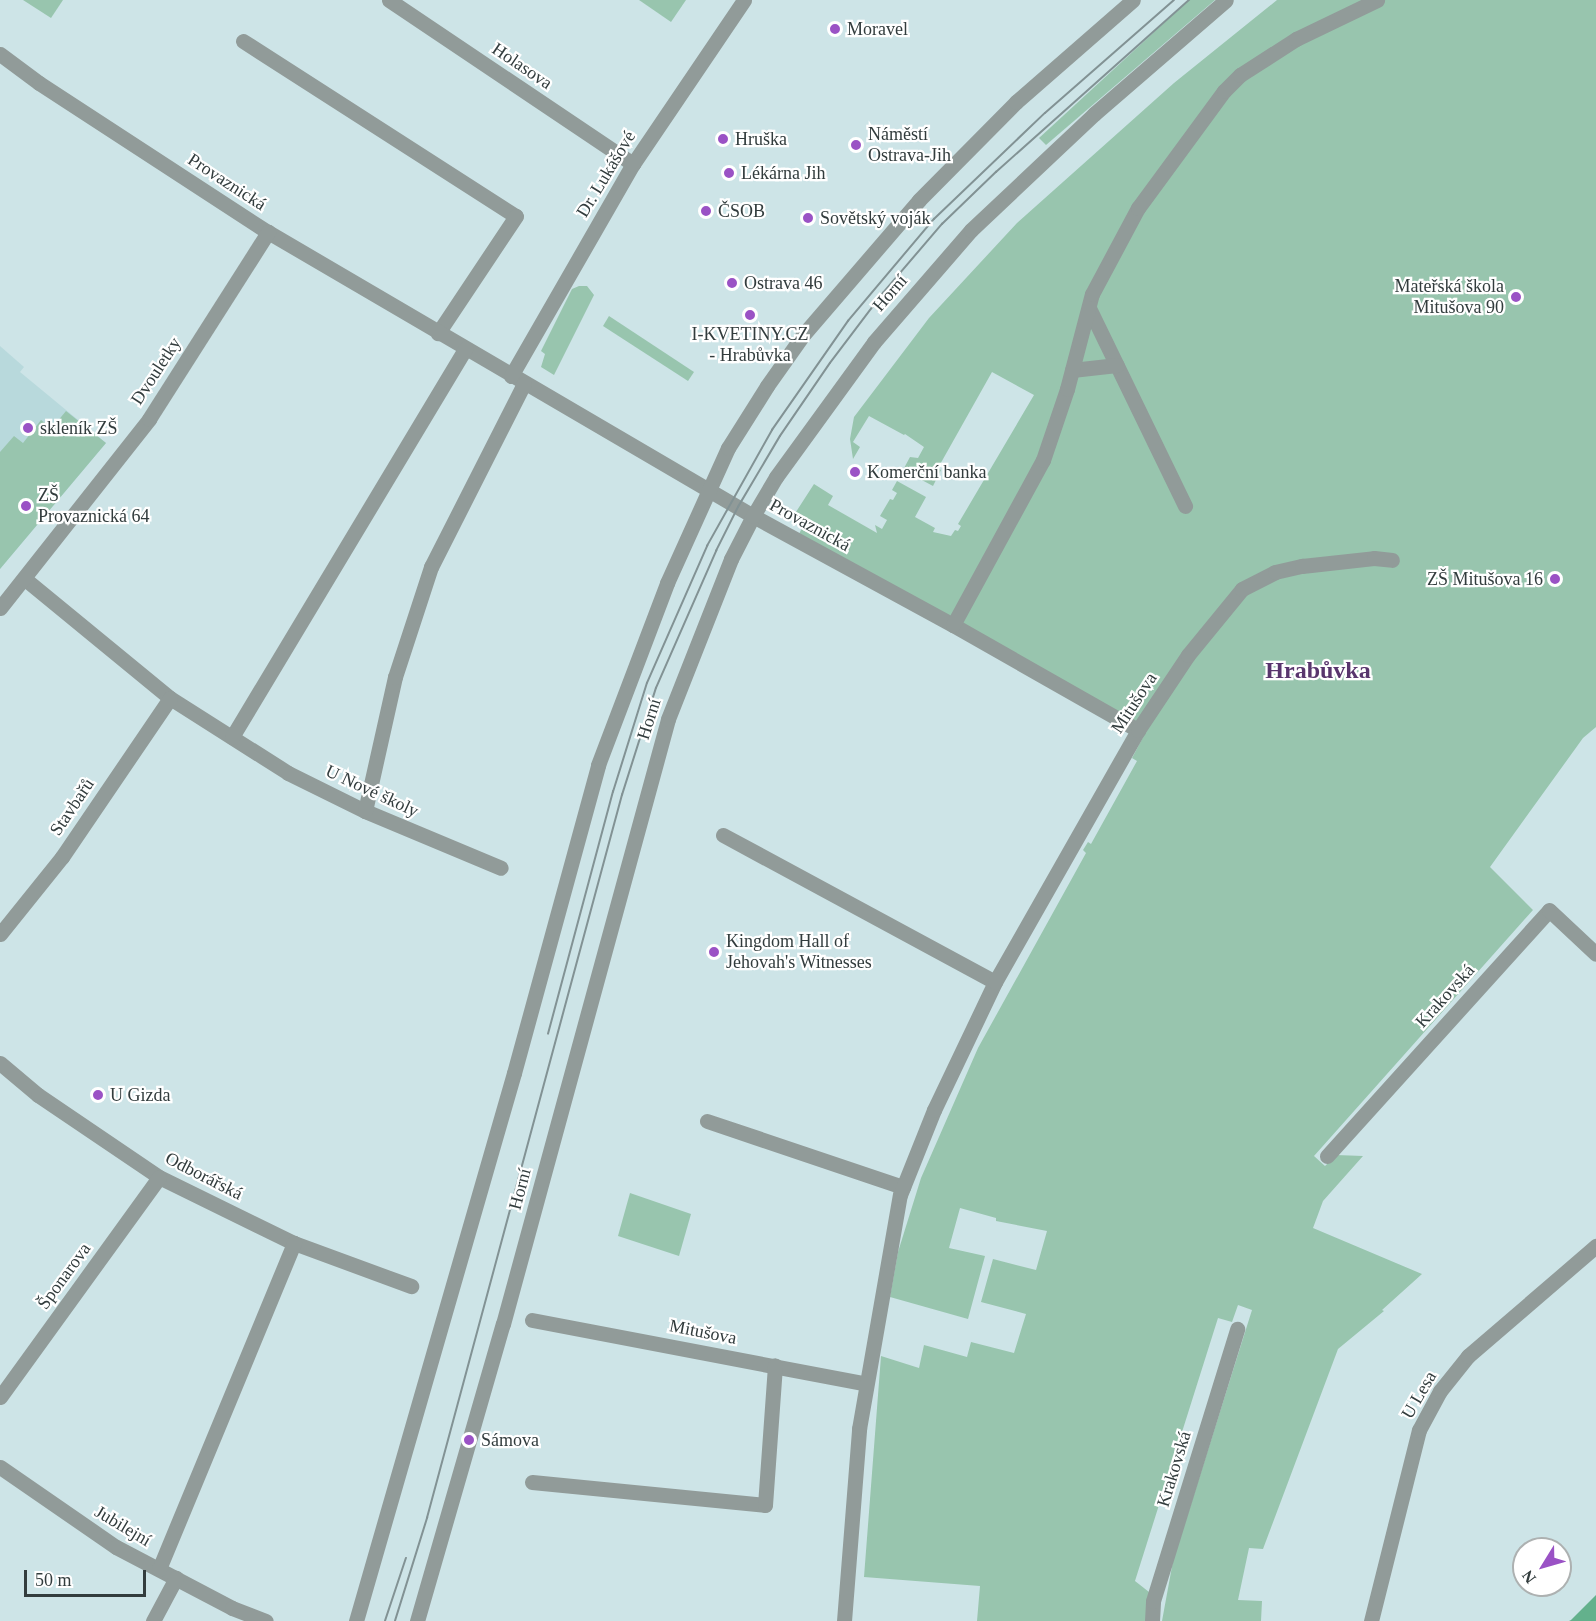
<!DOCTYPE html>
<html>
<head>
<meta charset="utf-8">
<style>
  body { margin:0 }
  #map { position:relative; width:1596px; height:1621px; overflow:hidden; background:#cde4e7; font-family:Georgia,serif }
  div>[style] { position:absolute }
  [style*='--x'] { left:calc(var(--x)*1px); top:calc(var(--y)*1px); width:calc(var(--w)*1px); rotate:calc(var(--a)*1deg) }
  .built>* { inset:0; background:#b8d9dc }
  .green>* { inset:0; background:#98c5ae }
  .forest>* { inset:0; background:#63b18c }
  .minor>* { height:15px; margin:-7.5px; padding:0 7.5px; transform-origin:7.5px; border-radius:7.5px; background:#919b99 }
  .tram>* { height:1.5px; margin:-0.75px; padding:0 0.75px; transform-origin:0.75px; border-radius:0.75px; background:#829294 }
  .dots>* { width:16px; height:16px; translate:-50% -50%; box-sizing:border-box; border:3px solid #fff; border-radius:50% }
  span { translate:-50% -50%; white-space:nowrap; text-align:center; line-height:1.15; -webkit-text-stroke:4.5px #fff; paint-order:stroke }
  .poi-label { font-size:18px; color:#323c3d }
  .left { translate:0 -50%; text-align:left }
  .right { translate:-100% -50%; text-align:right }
  .street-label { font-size:18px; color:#323c3d }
  .district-label { font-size:24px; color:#58356d; font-weight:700 }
  .north { position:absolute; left:1512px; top:1537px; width:60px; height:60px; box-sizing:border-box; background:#fff; border:2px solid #adb1b1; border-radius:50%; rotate:233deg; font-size:16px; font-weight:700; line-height:24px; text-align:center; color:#323c3d }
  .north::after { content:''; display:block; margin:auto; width:21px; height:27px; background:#9a52c5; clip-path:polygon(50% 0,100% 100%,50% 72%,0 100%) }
  .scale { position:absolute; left:24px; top:1570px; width:122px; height:27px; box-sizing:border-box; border:3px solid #323c3d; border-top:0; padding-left:8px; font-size:18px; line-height:21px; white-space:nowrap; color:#323c3d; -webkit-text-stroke:4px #fff; paint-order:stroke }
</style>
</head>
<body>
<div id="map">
  <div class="built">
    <div style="clip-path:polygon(0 346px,24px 367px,20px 372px,106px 443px,0 569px)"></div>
  </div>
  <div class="green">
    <div style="clip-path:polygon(23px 0,63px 0,51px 18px)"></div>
    <div style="clip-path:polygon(639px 0,686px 0,671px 22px)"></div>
    <div style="clip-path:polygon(1189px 0,1215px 0,1046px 145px,1039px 138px)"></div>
    <div style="clip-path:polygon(1277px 0,1596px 0,1596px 727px,1583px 738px,1490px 867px,1533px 910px,1314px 1156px,1325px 1166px,1336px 1155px,1363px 1156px,1323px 1201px,1313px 1228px,1422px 1274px,1382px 1310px,1384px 1311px,1338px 1349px,1263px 1549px,1249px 1548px,1238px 1600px,1262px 1601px,1261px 1621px,1162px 1621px,1173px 1561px,1252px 1310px,1238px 1305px,1232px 1322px,1218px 1318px,1135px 1581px,1149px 1592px,1147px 1621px,977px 1621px,980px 1586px,864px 1577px,881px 1356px,919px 1368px,924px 1345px,967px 1357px,971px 1342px,1014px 1353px,1026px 1314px,981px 1302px,993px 1259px,1036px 1270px,1047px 1231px,996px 1221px,996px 1218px,960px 1208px,949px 1248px,985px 1256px,968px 1319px,890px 1297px,898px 1252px,921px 1178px,978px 1048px,1086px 853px,1083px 850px,1088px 842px,1091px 844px,1137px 761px,1132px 758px,1148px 728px,799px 534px,802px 528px,794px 515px,814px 484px,833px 496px,828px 505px,877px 533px,875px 525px,882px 529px,887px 520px,880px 516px,890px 499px,893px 500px,897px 493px,892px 490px,897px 481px,926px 497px,915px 517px,935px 528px,933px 532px,951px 536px,955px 530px,958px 531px,961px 526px,958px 524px,1034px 395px,992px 372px,938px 468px,941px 470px,933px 486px,903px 470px,910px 457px,918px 458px,924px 447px,905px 434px,904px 435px,869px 416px,853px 442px,860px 447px,853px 459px,850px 439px,854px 417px,929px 318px,1017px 223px,1174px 83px)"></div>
    <div style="clip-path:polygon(579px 286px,587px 286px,594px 295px,554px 375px,541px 367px,545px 354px,541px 351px,572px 289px)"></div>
    <div style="clip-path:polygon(609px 316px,694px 372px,688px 381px,603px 326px)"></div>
    <div style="clip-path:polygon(66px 411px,106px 443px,0 569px,0 452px,14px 436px,23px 443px,41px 420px,52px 428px)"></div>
    <div style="clip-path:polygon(630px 1193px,691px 1214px,679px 1256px,618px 1236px)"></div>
  </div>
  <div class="forest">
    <div style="clip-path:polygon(1596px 1595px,1596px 1621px,1569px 1621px,1571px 1620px)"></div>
  </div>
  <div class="minor">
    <div style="--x:389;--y:0;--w:294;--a:33.9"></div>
    <div style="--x:243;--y:41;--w:324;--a:32.7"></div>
    <div style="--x:516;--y:216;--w:141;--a:123.7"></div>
    <div style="--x:0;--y:54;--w:49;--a:36.6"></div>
    <div style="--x:39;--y:83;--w:273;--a:33.1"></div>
    <div style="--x:268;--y:232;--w:562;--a:30.35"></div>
    <div style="--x:753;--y:516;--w:228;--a:28.6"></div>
    <div style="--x:953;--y:625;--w:213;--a:29.6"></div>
    <div style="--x:1089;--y:308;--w:220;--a:64.1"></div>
    <div style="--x:1072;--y:370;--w:45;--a:-6.3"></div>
    <div style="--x:511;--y:376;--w:245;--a:-60.1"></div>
    <div style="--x:633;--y:164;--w:198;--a:-55.9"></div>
    <div style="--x:25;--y:579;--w:188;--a:39.4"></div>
    <div style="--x:170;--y:698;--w:140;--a:32.4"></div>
    <div style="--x:288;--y:773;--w:86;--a:26.3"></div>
    <div style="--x:365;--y:811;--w:147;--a:22.7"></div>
    <div style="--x:0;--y:608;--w:241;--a:-51.7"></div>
    <div style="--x:149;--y:419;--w:222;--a:-57.5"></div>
    <div style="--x:953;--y:625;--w:188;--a:-61.4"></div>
    <div style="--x:1043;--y:460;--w:75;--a:-71.3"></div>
    <div style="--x:1067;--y:389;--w:98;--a:-75.3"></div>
    <div style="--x:1092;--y:294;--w:98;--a:-61.9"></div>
    <div style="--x:1138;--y:208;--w:145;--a:-53.7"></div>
    <div style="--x:1224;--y:91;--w:23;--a:-45"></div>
    <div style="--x:1240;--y:75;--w:67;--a:-32.7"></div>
    <div style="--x:1296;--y:39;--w:90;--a:-25.7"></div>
    <div style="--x:232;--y:737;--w:453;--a:-59"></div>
    <div style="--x:365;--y:811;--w:137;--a:-77.4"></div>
    <div style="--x:395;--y:677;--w:116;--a:-71.9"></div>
    <div style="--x:431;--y:567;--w:205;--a:-63.1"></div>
    <div style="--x:723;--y:835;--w:309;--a:28.4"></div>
    <div style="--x:0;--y:934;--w:99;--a:-51.2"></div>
    <div style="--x:62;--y:857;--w:192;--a:-55.8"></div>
    <div style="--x:0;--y:1063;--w:50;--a:40.1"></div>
    <div style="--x:38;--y:1095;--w:146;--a:34.1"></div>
    <div style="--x:159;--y:1177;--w:150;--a:26.1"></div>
    <div style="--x:294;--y:1243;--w:125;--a:20.2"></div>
    <div style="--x:707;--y:1121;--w:207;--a:18.6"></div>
    <div style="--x:1327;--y:1156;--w:331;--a:-47.9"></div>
    <div style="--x:1549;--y:910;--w:64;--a:43.1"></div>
    <div style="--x:532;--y:1320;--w:340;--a:10.8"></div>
    <div style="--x:0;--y:1397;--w:271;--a:-54.1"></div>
    <div style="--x:0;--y:1467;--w:141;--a:34.6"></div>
    <div style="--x:116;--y:1547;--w:131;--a:27.7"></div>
    <div style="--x:232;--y:1608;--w:36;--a:21"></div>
    <div style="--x:532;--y:1482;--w:234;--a:5.6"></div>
    <div style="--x:765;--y:1505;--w:140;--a:-85.9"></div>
    <div style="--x:159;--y:1569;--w:353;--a:-67.5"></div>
    <div style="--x:153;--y:1621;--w:49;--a:-61.9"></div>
    <div style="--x:356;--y:1621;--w:570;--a:-73.92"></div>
    <div style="--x:514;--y:1073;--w:319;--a:-74.7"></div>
    <div style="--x:598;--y:765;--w:195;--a:-69.2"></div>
    <div style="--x:667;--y:583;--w:148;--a:-65.7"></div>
    <div style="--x:728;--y:448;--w:73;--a:-57.8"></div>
    <div style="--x:767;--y:386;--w:62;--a:-54.8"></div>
    <div style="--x:803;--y:335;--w:178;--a:-49.3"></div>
    <div style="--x:919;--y:200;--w:138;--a:-45.3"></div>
    <div style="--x:1016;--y:102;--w:155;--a:-41.1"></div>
    <div style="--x:417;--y:1621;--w:309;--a:-73.9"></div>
    <div style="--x:503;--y:1324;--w:627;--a:-74.74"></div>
    <div style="--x:668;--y:719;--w:172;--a:-68.5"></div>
    <div style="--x:731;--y:559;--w:48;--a:-62.9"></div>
    <div style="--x:753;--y:516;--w:45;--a:-59.5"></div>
    <div style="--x:776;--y:477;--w:167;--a:-54"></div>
    <div style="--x:874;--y:342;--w:148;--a:-49.1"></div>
    <div style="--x:971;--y:230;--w:169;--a:-43.3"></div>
    <div style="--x:1094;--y:114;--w:174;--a:-40.8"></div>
    <div style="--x:844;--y:1621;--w:193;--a:-85.5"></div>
    <div style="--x:859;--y:1429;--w:238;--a:-80.1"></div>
    <div style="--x:900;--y:1195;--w:92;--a:-68.2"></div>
    <div style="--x:934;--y:1110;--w:142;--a:-64.5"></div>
    <div style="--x:995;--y:982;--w:290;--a:-60.4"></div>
    <div style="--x:1138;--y:730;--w:90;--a:-56.3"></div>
    <div style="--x:1188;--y:655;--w:85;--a:-50.7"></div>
    <div style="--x:1242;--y:589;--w:37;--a:-27"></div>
    <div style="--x:1275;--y:572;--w:28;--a:-13"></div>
    <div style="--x:1302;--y:566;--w:72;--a:-6.3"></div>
    <div style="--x:1374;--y:558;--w:18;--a:6"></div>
    <div style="--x:1152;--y:1621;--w:20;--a:-87"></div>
    <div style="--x:1153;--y:1601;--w:285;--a:-72.8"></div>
    <div style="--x:1371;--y:1621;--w:197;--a:-75.9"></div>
    <div style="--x:1419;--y:1430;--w:44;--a:-61.7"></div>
    <div style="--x:1440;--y:1391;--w:45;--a:-51.3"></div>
    <div style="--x:1468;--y:1356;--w:169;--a:-40.7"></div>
  </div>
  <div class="tram">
    <div style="--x:548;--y:1034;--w:251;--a:-75"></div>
    <div style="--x:613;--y:792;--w:114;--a:-72.7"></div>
    <div style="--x:647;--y:683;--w:150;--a:-66.3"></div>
    <div style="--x:707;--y:546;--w:133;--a:-60.7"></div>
    <div style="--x:772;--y:430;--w:133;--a:-55.1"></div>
    <div style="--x:848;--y:321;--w:133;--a:-49.9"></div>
    <div style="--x:934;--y:219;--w:153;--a:-43.7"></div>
    <div style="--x:1045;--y:113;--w:171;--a:-41.2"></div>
    <div style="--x:385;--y:1621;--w:66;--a:-71.6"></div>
    <div style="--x:395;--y:1621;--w:108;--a:-72.7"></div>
    <div style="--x:427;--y:1518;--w:749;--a:-74.91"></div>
    <div style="--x:622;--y:795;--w:112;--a:-72.4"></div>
    <div style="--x:656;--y:688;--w:150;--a:-66.3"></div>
    <div style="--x:716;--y:551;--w:49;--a:-63.4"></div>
    <div style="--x:738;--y:507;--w:82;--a:-59.4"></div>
    <div style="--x:780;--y:436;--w:88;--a:-55.6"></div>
    <div style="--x:830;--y:363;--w:88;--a:-52.9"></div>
    <div style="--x:883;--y:293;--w:91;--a:-49.5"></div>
    <div style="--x:942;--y:224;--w:75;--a:-43.9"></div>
    <div style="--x:996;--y:172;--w:259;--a:-41.7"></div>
  </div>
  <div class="dots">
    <div style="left:835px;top:29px;background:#9a52c5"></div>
    <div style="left:723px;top:139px;background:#9a52c5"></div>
    <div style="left:856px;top:145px;background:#9a52c5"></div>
    <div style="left:729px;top:173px;background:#9a52c5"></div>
    <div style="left:706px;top:211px;background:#9a52c5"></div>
    <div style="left:808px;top:218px;background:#9a52c5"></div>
    <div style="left:732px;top:283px;background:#9a52c5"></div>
    <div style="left:1516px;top:297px;background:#9a52c5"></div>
    <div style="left:750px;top:315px;background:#9a52c5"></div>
    <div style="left:28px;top:428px;background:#9a52c5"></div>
    <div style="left:855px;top:472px;background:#9a52c5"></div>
    <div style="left:26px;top:506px;background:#9a52c5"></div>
    <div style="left:1555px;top:579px;background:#9a52c5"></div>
    <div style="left:714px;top:952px;background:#9a52c5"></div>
    <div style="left:98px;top:1095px;background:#9a52c5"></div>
    <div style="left:469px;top:1440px;background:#9a52c5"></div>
  </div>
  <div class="poi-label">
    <span class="left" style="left:847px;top:29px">Moravel</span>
    <span class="left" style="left:868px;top:145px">Náměstí<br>Ostrava-Jih</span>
    <span class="left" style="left:735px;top:139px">Hruška</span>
    <span class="left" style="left:741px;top:173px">Lékárna Jih</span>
    <span class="left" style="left:718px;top:211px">ČSOB</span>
    <span class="left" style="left:820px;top:218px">Sovětský voják</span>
    <span class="left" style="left:744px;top:283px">Ostrava 46</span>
    <span class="right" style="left:1504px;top:297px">Mateřská škola<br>Mitušova 90</span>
    <span style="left:750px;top:345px">I-KVETINY.CZ<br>- Hrabůvka</span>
    <span class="left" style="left:40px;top:428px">skleník ZŠ</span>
    <span class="left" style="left:867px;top:472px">Komerční banka</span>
    <span class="left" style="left:38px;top:506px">ZŠ<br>Provaznická 64</span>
    <span class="right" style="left:1543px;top:579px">ZŠ Mitušova 16</span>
    <span class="left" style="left:726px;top:952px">Kingdom Hall of<br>Jehovah's Witnesses</span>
    <span class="left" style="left:110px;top:1095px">U Gizda</span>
    <span class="left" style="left:481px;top:1440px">Sámova</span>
  </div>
  <div class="street-label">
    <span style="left:522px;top:66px;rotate:34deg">Holasova</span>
    <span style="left:606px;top:174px;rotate:-59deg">Dr. Lukášové</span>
    <span style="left:227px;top:182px;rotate:33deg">Provaznická</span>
    <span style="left:890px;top:293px;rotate:-49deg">Horní</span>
    <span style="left:156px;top:371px;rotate:-57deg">Dvouletky</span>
    <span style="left:810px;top:525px;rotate:29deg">Provaznická</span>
    <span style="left:1134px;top:703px;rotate:-57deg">Mitušova</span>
    <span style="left:649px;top:719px;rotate:-72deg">Horní</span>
    <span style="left:372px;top:791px;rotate:25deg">U Nové školy</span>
    <span style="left:72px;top:807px;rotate:-56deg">Stavbařů</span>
    <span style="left:1445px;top:996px;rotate:-48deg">Krakovská</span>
    <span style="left:204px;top:1176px;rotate:27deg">Odborářská</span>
    <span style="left:520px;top:1189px;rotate:-75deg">Horní</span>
    <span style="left:64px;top:1276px;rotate:-54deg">Šponarova</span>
    <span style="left:703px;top:1332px;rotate:11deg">Mitušova</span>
    <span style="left:1419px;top:1395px;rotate:-60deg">U Lesa</span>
    <span style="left:1174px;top:1469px;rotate:-73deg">Krakovská</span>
    <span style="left:123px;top:1526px;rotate:31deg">Jubilejní</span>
  </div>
  <div class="district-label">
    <span style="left:1318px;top:671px">Hrabůvka</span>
  </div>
  <div class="north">N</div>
  <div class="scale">50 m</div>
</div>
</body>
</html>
